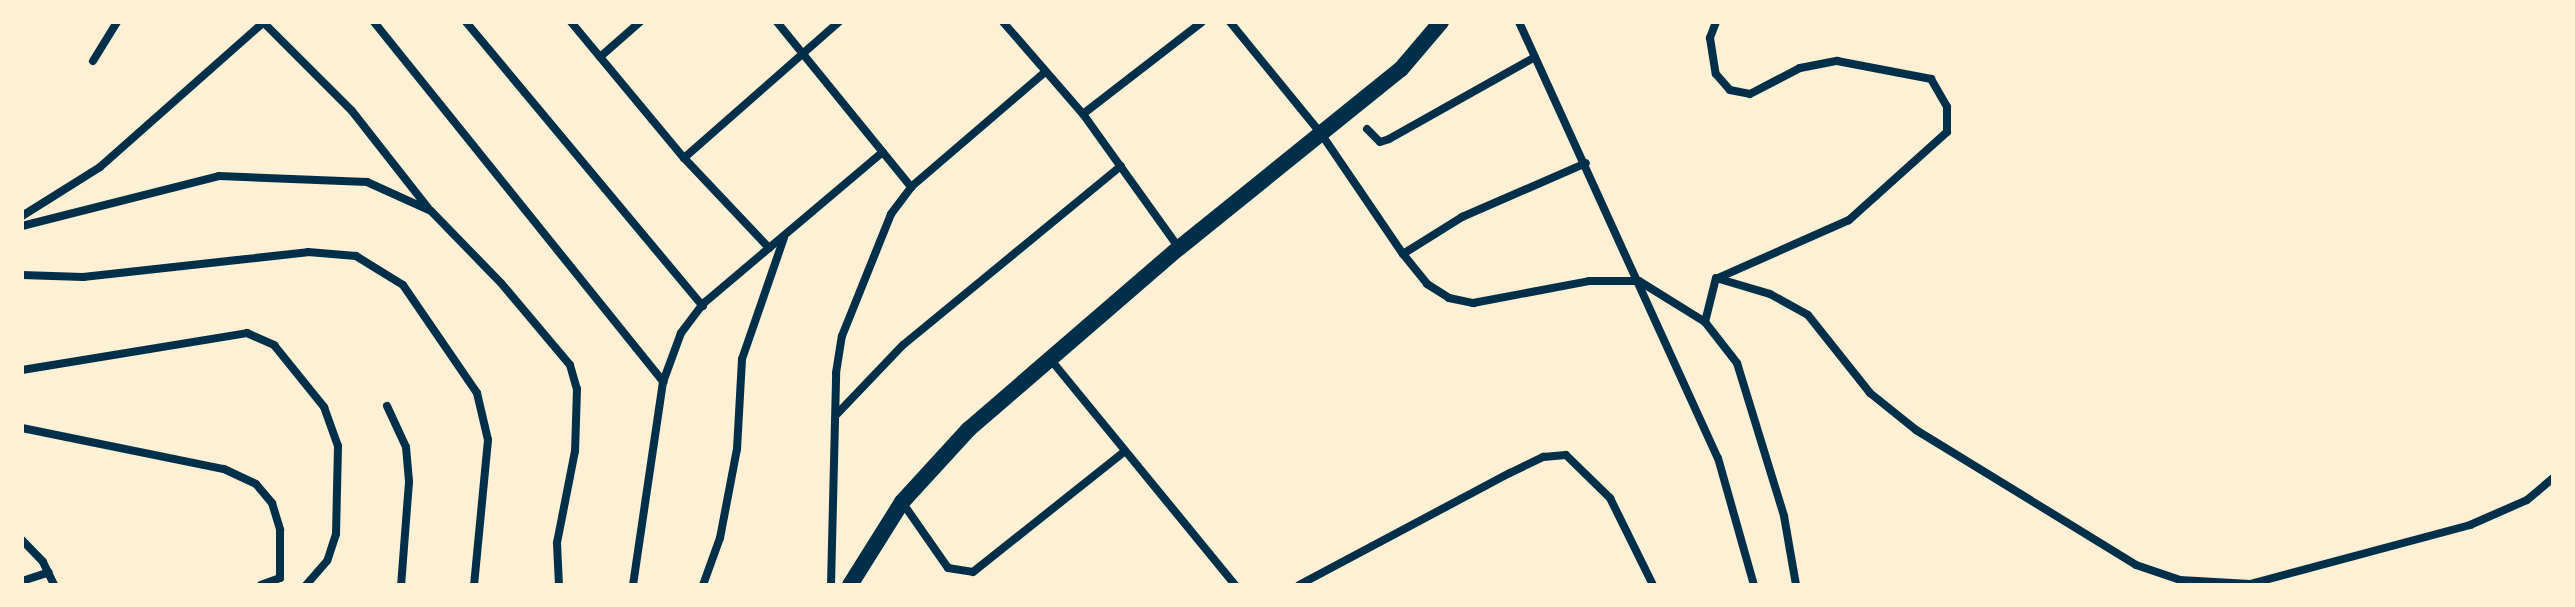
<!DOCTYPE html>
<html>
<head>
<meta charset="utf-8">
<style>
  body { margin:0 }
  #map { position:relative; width:2575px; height:607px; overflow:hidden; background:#fdf0d5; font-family:"Roboto Condensed",sans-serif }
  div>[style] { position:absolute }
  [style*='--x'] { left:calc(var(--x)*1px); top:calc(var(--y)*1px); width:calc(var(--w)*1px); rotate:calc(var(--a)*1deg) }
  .minor>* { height:8px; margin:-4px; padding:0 4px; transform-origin:4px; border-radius:4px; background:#003049 }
  .primary>* { height:16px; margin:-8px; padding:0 8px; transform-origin:8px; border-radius:8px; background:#003049 }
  span { translate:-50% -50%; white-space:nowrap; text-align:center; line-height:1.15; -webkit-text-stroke:7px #fdf0d5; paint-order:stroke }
  .frame { position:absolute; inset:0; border:24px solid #fdf0d5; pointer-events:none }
</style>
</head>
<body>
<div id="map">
  <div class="minor">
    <div style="--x:374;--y:22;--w:462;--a:51.2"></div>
    <div style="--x:466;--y:22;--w:370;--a:50.2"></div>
    <div style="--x:571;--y:22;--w:177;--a:50.3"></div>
    <div style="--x:684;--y:158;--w:124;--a:46.6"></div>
    <div style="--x:777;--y:22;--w:213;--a:50.9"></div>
    <div style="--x:1003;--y:22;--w:122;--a:49"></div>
    <div style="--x:1083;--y:114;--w:165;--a:54.4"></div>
    <div style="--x:1230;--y:22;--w:146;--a:50.8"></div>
    <div style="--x:1322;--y:135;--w:144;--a:55.8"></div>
    <div style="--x:1403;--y:254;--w:38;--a:51"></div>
    <div style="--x:1427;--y:284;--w:26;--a:32"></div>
    <div style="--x:1449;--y:298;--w:25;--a:12"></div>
    <div style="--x:1473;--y:303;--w:118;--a:-10.7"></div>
    <div style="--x:1589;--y:281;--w:50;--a:0"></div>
    <div style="--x:1639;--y:281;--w:78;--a:31.8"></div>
    <div style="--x:1705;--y:322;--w:52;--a:52"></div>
    <div style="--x:1737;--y:363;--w:160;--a:72.9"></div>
    <div style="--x:1784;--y:516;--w:70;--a:80.1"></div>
    <div style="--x:1519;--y:22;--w:479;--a:65.5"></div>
    <div style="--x:1718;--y:458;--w:132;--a:74.2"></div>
    <div style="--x:1716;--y:22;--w:17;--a:111"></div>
    <div style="--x:1710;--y:38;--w:36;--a:81"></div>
    <div style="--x:1716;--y:74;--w:21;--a:49"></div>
    <div style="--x:1730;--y:90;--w:20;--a:11"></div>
    <div style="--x:1750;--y:94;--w:56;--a:-27.5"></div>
    <div style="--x:1800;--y:68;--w:38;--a:-11"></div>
    <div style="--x:1837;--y:61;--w:96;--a:10.8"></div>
    <div style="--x:1931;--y:79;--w:32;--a:60"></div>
    <div style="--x:1947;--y:107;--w:25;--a:90"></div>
    <div style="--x:1947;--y:132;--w:132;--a:138.1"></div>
    <div style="--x:1849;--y:220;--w:143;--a:156.1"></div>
    <div style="--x:264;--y:23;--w:124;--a:45"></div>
    <div style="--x:352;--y:111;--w:123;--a:51.9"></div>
    <div style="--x:600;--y:57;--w:53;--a:-41.2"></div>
    <div style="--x:93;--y:61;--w:46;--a:-58.4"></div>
    <div style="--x:1083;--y:114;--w:150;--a:-37.7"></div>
    <div style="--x:1367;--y:129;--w:18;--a:45"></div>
    <div style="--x:1380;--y:142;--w:9;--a:-18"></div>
    <div style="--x:1389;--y:139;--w:167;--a:-29.3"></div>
    <div style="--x:684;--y:158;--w:206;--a:-41.3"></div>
    <div style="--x:22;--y:216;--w:92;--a:-32.1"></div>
    <div style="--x:100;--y:167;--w:219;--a:-41.5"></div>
    <div style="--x:22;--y:226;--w:203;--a:-14.2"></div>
    <div style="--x:219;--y:176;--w:148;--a:2.3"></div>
    <div style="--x:367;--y:182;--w:70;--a:24.4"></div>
    <div style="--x:431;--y:211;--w:100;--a:45.8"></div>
    <div style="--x:501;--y:283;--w:107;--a:49.9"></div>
    <div style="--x:570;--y:365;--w:25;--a:74"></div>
    <div style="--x:577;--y:389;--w:62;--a:91.8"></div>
    <div style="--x:575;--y:451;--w:94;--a:101.1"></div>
    <div style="--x:557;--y:543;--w:42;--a:87.3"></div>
    <div style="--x:1403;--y:254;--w:70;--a:-32.1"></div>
    <div style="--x:1462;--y:217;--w:135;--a:-23.5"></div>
    <div style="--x:22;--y:275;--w:61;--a:1.9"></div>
    <div style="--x:83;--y:277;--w:226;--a:-6.3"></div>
    <div style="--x:308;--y:252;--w:48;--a:4.8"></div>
    <div style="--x:356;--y:256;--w:55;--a:31.7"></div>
    <div style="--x:403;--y:285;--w:131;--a:55.6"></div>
    <div style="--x:477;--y:393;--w:48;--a:76.8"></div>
    <div style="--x:488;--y:440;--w:146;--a:95.5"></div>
    <div style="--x:1705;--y:322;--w:45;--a:-76"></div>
    <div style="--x:1716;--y:278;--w:56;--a:16.5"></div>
    <div style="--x:1770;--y:294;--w:43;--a:28.9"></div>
    <div style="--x:1808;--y:315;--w:100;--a:51.5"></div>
    <div style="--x:1870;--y:393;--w:59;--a:38.8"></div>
    <div style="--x:1916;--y:430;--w:258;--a:31.5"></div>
    <div style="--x:2136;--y:565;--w:46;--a:18.8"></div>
    <div style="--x:2180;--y:580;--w:70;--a:3.3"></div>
    <div style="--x:2250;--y:584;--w:228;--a:-15"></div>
    <div style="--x:2470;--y:525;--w:62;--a:-23.7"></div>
    <div style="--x:2527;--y:500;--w:34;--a:-40"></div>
    <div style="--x:1051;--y:360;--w:291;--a:50.7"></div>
    <div style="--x:22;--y:370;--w:228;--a:-9.3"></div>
    <div style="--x:247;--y:333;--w:30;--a:24"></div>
    <div style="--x:274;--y:345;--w:80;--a:51.1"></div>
    <div style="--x:324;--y:407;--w:41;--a:70.3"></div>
    <div style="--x:338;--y:446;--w:88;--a:91.3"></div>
    <div style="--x:336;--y:534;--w:28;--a:108"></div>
    <div style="--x:327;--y:561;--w:32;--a:131"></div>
    <div style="--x:387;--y:406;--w:45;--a:65.1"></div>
    <div style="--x:406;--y:447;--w:35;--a:85"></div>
    <div style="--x:409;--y:482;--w:103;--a:94.4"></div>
    <div style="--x:837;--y:414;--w:95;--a:-46.3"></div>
    <div style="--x:903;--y:345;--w:282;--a:-39.4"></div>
    <div style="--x:22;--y:428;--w:206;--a:11.5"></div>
    <div style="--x:224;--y:469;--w:35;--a:25"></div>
    <div style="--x:256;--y:484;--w:25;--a:50"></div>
    <div style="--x:272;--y:503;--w:28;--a:73"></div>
    <div style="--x:280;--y:530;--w:48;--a:90"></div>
    <div style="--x:280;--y:578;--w:20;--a:160"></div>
    <div style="--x:902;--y:502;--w:80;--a:55.1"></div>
    <div style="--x:948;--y:568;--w:25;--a:9"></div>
    <div style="--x:973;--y:572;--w:193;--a:-38.5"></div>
    <div style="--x:22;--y:540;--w:30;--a:46"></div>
    <div style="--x:43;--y:562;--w:25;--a:64"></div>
    <div style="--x:22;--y:581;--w:28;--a:-18"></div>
    <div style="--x:633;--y:585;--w:205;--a:-81.6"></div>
    <div style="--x:663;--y:382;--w:52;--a:-69.8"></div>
    <div style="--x:681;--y:333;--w:38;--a:-53"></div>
    <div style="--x:704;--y:303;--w:234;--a:-40.2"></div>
    <div style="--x:703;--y:585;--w:50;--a:-70.1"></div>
    <div style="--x:720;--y:538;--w:91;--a:-79.2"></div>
    <div style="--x:737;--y:449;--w:90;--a:-86.8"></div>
    <div style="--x:742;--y:359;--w:128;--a:-70.9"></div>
    <div style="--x:831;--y:585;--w:212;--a:-88.6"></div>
    <div style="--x:836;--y:373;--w:37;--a:-81"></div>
    <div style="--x:842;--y:336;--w:131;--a:-68.1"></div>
    <div style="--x:891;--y:214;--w:34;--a:-53"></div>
    <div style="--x:911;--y:187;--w:177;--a:-40.6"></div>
    <div style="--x:1299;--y:585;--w:239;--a:-28"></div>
    <div style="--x:1510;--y:473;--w:37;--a:-26"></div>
    <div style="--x:1543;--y:457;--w:23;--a:-5"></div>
    <div style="--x:1566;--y:455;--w:62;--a:44.3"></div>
    <div style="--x:1610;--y:498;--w:97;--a:63.7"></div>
  </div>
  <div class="primary">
    <div style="--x:850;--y:585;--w:98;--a:-57.9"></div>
    <div style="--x:902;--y:502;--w:99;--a:-47.5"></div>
    <div style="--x:969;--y:429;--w:277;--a:-40.8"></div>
    <div style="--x:1179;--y:248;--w:285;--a:-38.9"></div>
    <div style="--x:1401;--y:69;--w:62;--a:-49.6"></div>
  </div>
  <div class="frame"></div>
</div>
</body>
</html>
